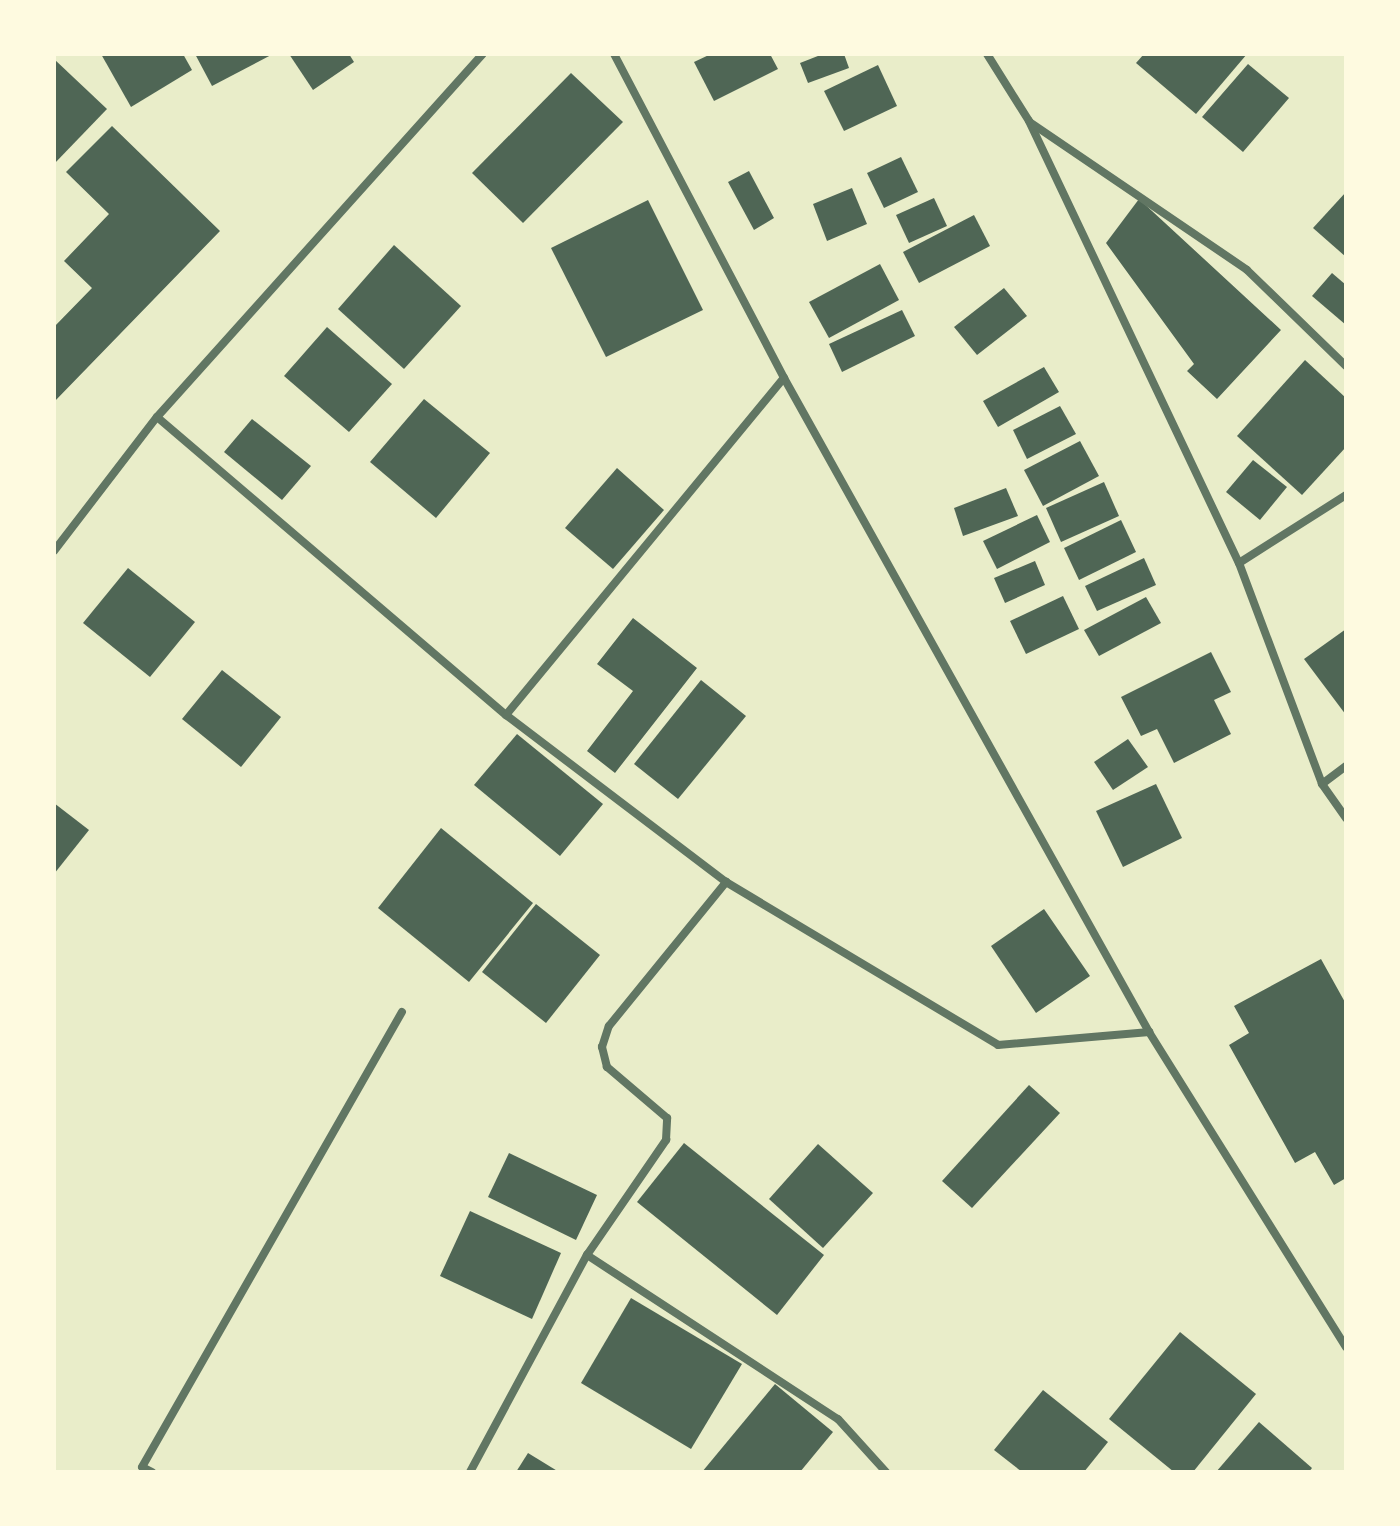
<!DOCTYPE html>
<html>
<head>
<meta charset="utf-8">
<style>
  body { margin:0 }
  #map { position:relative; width:1400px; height:1526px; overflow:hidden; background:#e9edc9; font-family:"Fira Sans",sans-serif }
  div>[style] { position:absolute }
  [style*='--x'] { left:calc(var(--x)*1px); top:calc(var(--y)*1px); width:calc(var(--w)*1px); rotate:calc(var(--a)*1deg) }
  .building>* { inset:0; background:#4f6655 }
  .minor>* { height:8px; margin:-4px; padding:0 4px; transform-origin:4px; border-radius:4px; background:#617663 }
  span { translate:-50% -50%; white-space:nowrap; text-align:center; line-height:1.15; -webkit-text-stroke:6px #fefae0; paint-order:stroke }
  .frame { position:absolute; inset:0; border:56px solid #fefae0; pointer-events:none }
</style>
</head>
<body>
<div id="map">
  <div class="building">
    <div style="clip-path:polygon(101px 54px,183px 54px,192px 70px,131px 107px)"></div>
    <div style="clip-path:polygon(195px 54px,273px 54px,212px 86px)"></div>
    <div style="clip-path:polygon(289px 54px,349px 54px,354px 62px,313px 90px)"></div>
    <div style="clip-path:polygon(711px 54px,770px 54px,778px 69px,714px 101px,694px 62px)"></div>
    <div style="clip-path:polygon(823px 54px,844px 54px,849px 68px,808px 83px,800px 63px)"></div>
    <div style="clip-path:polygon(1144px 54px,1247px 54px,1196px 114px,1136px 63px)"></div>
    <div style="clip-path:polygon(54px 59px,107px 109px,54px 164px)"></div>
    <div style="clip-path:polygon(1248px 64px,1289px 98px,1243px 152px,1202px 117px)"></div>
    <div style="clip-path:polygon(878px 65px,897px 106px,844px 131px,824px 91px)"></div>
    <div style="clip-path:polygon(571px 73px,623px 122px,523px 223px,472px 173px)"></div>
    <div style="clip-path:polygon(112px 126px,220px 231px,54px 402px,54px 327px,92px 288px,64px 261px,109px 214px,66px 172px)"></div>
    <div style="clip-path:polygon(901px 157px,918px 192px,884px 208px,867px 173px)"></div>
    <div style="clip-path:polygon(749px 171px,774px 218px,754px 230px,728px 182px)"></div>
    <div style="clip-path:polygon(852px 188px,867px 224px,827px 241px,813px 204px)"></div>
    <div style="clip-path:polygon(1346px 192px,1346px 257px,1313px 228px)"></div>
    <div style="clip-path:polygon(934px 198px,947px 226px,909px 243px,896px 215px)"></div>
    <div style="clip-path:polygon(1139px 199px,1281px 330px,1217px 399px,1187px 371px,1194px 364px,1106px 243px)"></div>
    <div style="clip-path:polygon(648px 200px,703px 310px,606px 357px,551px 248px)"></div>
    <div style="clip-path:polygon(974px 215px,990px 246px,919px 283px,903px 252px)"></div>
    <div style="clip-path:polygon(394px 245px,461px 306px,404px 369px,338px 309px)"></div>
    <div style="clip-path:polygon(880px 264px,899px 300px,829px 338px,809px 302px)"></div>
    <div style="clip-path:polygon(1332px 273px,1346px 285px,1346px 325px,1312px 296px)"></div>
    <div style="clip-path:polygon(1004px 288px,1027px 316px,977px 355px,954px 327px)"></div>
    <div style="clip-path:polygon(902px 310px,915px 336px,842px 372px,829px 344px)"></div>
    <div style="clip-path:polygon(327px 327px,392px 384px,349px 432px,284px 376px)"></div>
    <div style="clip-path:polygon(1305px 360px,1346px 398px,1346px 447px,1302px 495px,1237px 436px)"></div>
    <div style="clip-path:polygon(1044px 367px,1059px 392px,998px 427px,983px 401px)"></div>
    <div style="clip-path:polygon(424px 399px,490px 453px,436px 518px,370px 462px)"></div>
    <div style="clip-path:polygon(1060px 406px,1076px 434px,1027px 459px,1013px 430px)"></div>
    <div style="clip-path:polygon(252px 419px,311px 466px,282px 500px,224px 452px)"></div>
    <div style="clip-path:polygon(1080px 441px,1099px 476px,1043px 506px,1024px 470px)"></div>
    <div style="clip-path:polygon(1253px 460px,1287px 487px,1260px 520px,1226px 492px)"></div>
    <div style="clip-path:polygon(617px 468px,664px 510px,613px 569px,565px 528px)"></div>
    <div style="clip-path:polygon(1104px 482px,1119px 516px,1061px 542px,1046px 508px)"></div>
    <div style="clip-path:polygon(1006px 488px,1018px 516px,963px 536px,954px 508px)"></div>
    <div style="clip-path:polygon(1037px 515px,1050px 542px,997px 569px,983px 541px)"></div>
    <div style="clip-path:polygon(1121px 520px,1136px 552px,1079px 580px,1064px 548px)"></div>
    <div style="clip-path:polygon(1144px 558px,1156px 585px,1097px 611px,1085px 586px)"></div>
    <div style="clip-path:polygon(1035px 561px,1045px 585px,1005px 603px,994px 578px)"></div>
    <div style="clip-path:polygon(128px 568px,195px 622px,150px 677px,83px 623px)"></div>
    <div style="clip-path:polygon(1063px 596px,1079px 629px,1026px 654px,1010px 621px)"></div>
    <div style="clip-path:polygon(1146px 597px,1161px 623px,1099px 656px,1084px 630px)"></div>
    <div style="clip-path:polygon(633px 618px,697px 668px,615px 773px,587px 751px,633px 691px,597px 664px)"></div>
    <div style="clip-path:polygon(1346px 629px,1346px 715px,1304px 659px)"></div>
    <div style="clip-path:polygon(1211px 652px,1231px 692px,1214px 700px,1231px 734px,1174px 763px,1157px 729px,1141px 736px,1121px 697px)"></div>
    <div style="clip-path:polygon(222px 670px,281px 717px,241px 767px,182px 719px)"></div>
    <div style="clip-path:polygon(701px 680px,746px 716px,678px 799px,634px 764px)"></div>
    <div style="clip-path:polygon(517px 734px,603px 804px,560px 856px,474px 785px)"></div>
    <div style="clip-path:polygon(1128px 739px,1148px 767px,1113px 790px,1094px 762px)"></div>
    <div style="clip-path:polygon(1156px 784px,1182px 838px,1123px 867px,1096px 811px)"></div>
    <div style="clip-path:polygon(54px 803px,89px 830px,54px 874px)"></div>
    <div style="clip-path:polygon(441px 828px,533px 903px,469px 982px,378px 908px)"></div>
    <div style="clip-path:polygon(536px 904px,600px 955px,546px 1023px,482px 972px)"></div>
    <div style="clip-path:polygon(1044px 909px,1090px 976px,1036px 1013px,991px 946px)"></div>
    <div style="clip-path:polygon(1321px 959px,1346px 1004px,1346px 1178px,1334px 1185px,1315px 1152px,1295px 1163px,1229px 1045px,1249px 1033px,1234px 1006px)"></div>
    <div style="clip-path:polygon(1029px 1085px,1060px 1113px,972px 1208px,942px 1181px)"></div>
    <div style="clip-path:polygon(684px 1143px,824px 1255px,777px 1315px,637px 1202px)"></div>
    <div style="clip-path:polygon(818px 1144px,873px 1193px,823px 1248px,769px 1199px)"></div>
    <div style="clip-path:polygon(509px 1153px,597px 1195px,576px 1240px,488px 1197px)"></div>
    <div style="clip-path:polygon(470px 1211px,561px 1253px,532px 1319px,440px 1276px)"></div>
    <div style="clip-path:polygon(631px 1298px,742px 1364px,691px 1449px,581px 1383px)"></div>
    <div style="clip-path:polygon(1180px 1332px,1256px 1394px,1193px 1472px,1174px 1472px,1109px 1419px)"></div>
    <div style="clip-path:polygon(775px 1384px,833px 1432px,800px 1472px,702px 1472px)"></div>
    <div style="clip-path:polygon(1043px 1390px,1108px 1442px,1084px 1472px,1022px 1472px,994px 1450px)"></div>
    <div style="clip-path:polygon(1259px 1422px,1312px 1468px,1309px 1472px,1216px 1472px)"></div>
    <div style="clip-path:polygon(528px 1453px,559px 1472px,516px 1472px)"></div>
  </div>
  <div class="minor">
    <div style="--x:614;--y:54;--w:366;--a:62.3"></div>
    <div style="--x:784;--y:378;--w:749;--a:60.83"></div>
    <div style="--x:1149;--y:1032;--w:372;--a:58"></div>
    <div style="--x:987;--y:54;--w:79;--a:57.9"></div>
    <div style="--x:1029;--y:121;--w:489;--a:64.6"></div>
    <div style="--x:1239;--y:563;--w:236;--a:69.4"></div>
    <div style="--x:1322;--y:784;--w:42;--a:54.8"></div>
    <div style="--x:1031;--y:123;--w:261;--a:34.2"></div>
    <div style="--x:1247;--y:270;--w:138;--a:44.1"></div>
    <div style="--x:157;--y:417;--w:459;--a:40.5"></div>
    <div style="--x:506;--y:715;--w:276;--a:37.2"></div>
    <div style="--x:726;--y:882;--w:317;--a:30.9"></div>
    <div style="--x:998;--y:1045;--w:152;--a:-4.9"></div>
    <div style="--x:54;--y:551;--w:169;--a:-52.5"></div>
    <div style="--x:157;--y:417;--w:488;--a:-48.1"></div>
    <div style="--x:1239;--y:563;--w:127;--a:-32.4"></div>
    <div style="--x:506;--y:715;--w:437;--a:-50.5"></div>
    <div style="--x:1322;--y:784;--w:30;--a:-37"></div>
    <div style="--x:587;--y:1255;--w:300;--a:33.2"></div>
    <div style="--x:838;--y:1419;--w:72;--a:47.8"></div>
    <div style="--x:152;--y:1472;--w:11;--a:-153"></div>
    <div style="--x:142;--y:1467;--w:524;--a:-60.26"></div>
    <div style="--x:470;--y:1472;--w:247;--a:-61.7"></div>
    <div style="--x:587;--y:1255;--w:140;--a:-55.5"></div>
    <div style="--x:666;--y:1140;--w:22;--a:-87"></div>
    <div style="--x:667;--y:1118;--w:79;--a:-139.6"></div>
    <div style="--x:607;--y:1067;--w:21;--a:-104"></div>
    <div style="--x:602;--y:1047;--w:22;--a:-72"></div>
    <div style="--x:609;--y:1026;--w:186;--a:-50.9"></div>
  </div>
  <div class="frame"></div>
</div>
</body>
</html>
